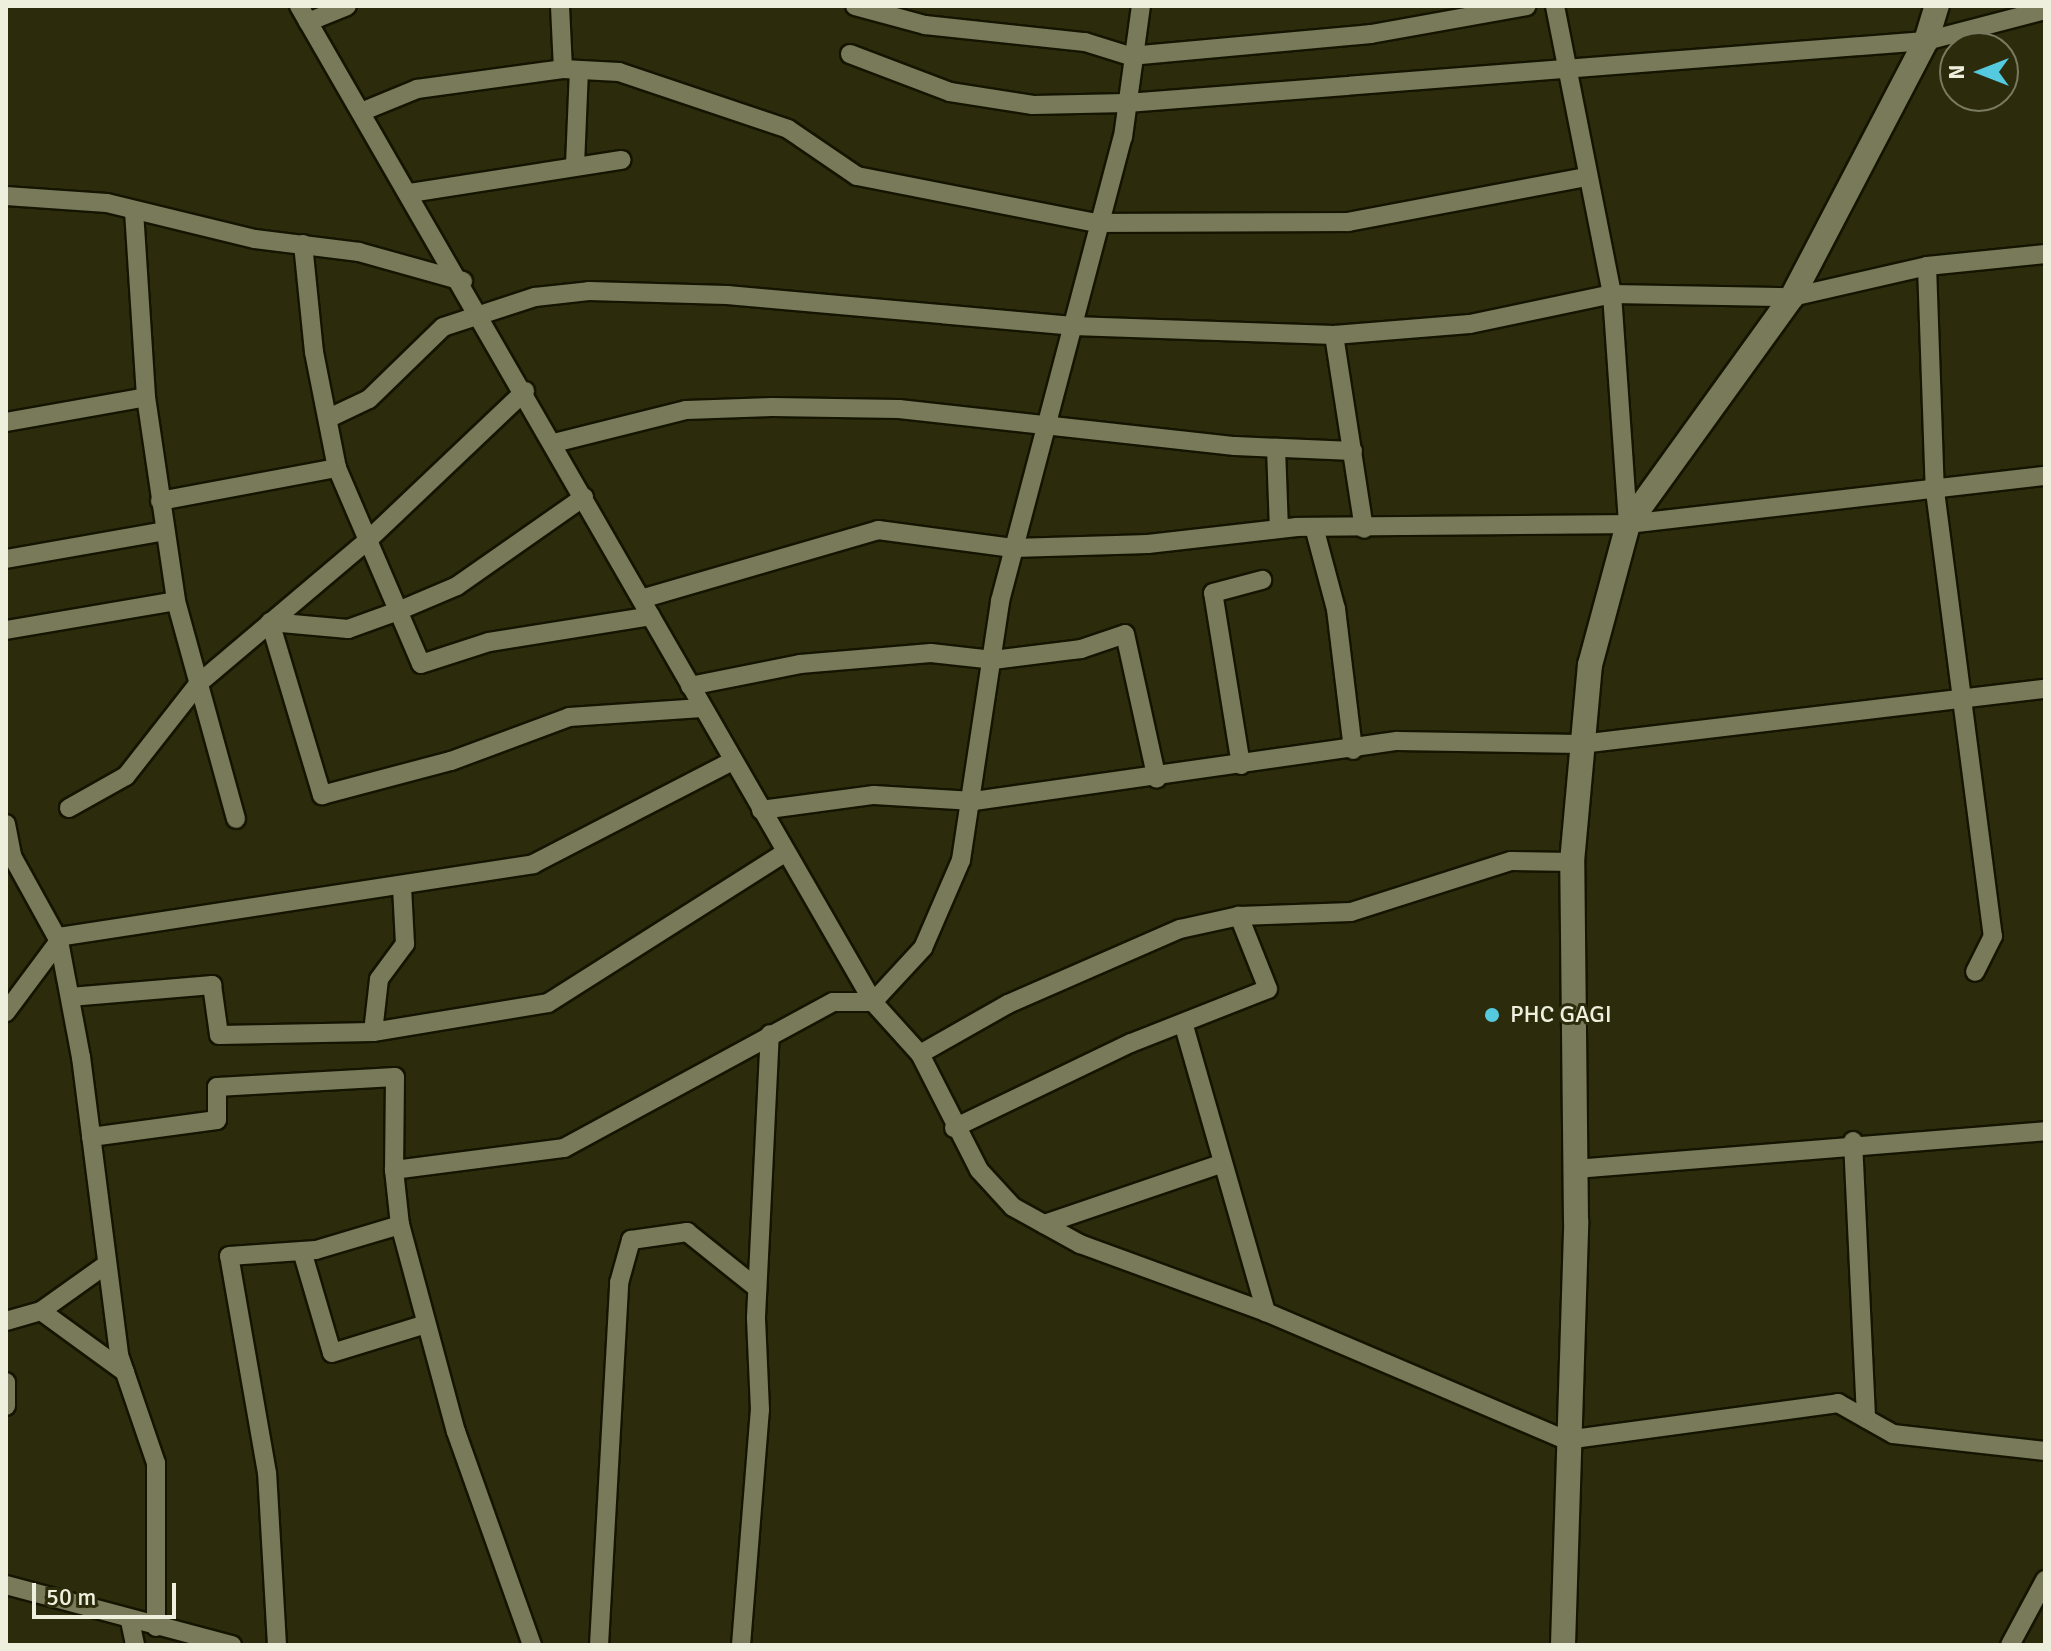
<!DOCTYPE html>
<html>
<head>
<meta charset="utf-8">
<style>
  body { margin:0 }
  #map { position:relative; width:2051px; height:1651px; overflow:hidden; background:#2c2c0d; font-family:Signika,sans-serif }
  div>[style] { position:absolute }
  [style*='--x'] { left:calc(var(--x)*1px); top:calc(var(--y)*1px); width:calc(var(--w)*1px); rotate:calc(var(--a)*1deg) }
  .roads { filter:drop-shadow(2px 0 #151400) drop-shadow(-2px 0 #151400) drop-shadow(0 2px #151400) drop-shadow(0 -2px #151400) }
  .street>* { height:18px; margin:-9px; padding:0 9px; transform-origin:9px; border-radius:9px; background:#797a59 }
  .secondary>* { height:24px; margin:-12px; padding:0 12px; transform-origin:12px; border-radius:12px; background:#797a59 }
  .dots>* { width:22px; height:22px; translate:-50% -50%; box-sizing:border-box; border:4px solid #2c2c0d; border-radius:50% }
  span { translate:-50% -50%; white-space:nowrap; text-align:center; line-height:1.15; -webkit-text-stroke:6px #2c2c0d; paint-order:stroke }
  .poi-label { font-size:24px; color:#eeefdc }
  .left { translate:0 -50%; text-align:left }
  .frame { position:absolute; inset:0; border:8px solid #eeefdc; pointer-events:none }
  .north { position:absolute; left:1939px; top:32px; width:80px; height:80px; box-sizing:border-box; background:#2c2c0d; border:2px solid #7a7a60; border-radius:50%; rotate:270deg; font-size:22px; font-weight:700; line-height:32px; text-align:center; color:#eeefdc }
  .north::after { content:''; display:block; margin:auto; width:28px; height:36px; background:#55cadf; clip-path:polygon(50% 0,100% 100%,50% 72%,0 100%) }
  .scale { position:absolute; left:32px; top:1583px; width:144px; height:36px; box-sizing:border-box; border:4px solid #eeefdc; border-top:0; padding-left:10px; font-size:24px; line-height:28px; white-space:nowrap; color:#eeefdc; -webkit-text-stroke:6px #2c2c0d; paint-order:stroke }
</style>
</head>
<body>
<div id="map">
  <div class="roads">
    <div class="street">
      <div style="--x:299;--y:6;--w:1150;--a:60.04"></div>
      <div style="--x:873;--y:1002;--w:70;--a:47.9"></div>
      <div style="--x:920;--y:1054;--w:130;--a:63"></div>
      <div style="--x:979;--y:1170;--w:50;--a:47.4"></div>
      <div style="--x:1013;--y:1207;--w:77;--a:28.9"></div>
      <div style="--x:1080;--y:1244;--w:198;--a:20.1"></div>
      <div style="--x:1266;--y:1312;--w:326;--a:23.1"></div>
      <div style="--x:1566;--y:1440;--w:275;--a:-7.7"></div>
      <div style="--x:1838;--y:1403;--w:63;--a:29.4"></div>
      <div style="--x:1893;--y:1434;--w:153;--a:6.4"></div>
      <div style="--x:560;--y:6;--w:63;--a:87.3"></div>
      <div style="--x:855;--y:6;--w:73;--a:15.2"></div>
      <div style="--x:925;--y:25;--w:161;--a:6.1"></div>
      <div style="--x:1085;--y:42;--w:47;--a:17.3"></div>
      <div style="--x:1130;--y:56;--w:242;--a:-5.2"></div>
      <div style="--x:1371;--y:34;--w:158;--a:-10.2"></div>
      <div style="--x:1555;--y:6;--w:294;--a:78.8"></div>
      <div style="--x:1612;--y:294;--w:231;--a:86"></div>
      <div style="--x:308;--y:22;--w:42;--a:-22.3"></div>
      <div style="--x:850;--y:54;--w:107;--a:20.8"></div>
      <div style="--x:950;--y:92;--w:84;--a:8.9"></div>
      <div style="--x:1033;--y:105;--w:94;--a:-1.2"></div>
      <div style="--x:1127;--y:103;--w:801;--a:-4.44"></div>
      <div style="--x:1926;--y:41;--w:123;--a:-14.6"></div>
      <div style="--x:361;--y:112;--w:61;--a:-22.3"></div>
      <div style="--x:417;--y:89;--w:147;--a:-7.8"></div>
      <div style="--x:563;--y:69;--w:56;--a:3.1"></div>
      <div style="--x:619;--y:72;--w:178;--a:18.6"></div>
      <div style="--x:788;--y:129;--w:83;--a:34.3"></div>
      <div style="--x:857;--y:176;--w:244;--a:11.1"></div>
      <div style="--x:1096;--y:223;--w:252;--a:-0.2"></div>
      <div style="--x:1348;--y:222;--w:242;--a:-10.7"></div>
      <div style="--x:575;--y:165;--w:95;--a:-87.6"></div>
      <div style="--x:410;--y:193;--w:214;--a:-8.9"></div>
      <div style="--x:6;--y:196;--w:101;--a:4"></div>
      <div style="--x:107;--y:203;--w:152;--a:13.7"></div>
      <div style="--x:255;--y:239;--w:105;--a:7.1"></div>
      <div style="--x:359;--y:252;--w:108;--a:15.6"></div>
      <div style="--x:134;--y:211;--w:186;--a:86.3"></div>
      <div style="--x:146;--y:397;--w:206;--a:81.6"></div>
      <div style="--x:176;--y:601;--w:226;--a:74.6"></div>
      <div style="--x:303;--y:244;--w:109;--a:84.2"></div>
      <div style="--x:314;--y:352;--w:118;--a:78.8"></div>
      <div style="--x:337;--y:468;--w:213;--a:66.8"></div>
      <div style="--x:421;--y:664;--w:71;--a:-17.9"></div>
      <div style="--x:489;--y:642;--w:164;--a:-9.1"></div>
      <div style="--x:1927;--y:266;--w:225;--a:88"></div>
      <div style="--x:1935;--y:491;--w:449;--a:82.6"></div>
      <div style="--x:1993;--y:936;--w:40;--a:116.6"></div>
      <div style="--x:1334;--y:335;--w:196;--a:81.2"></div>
      <div style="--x:329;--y:418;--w:44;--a:-25.4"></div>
      <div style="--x:369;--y:399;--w:103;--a:-44.2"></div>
      <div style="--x:443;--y:327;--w:97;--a:-18.1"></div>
      <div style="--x:535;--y:297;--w:54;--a:-6.3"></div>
      <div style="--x:589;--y:291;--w:138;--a:1.7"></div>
      <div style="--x:727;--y:295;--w:347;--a:5.1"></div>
      <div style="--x:1073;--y:326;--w:261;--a:2"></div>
      <div style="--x:1334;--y:335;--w:136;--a:-4.6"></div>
      <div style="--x:1470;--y:324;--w:145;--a:-11.9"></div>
      <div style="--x:1612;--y:294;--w:180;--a:1"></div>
      <div style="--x:1792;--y:297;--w:139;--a:-12.9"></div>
      <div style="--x:1927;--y:266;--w:119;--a:-5.8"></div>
      <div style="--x:6;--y:422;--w:142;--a:-10.1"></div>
      <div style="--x:554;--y:443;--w:136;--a:-14"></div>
      <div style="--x:686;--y:410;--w:86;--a:-2"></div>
      <div style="--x:772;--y:407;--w:127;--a:0.9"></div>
      <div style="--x:899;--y:409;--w:338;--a:6.3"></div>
      <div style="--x:1235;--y:446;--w:118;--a:2.4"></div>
      <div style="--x:1276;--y:448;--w:80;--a:87.9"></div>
      <div style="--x:584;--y:497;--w:155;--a:145"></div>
      <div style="--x:457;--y:586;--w:64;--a:157"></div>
      <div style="--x:398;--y:611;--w:53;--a:160.2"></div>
      <div style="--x:348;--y:629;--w:78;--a:-174.9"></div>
      <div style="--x:270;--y:622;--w:181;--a:73.3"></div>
      <div style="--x:322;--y:795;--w:133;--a:-14.8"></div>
      <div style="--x:451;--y:761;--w:126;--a:-20.4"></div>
      <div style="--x:569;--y:717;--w:133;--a:-3.9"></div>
      <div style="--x:160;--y:501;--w:180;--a:-10.6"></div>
      <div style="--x:1314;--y:527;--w:85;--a:75"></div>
      <div style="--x:1336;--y:609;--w:142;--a:83.1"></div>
      <div style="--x:6;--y:559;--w:161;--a:-10"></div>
      <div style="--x:641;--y:599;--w:247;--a:-16.2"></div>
      <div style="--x:878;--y:530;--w:136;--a:7.6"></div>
      <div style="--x:1013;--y:548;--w:135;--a:-1.7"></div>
      <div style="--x:1148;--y:544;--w:150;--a:-6.5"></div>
      <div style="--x:1297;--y:527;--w:331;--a:-0.5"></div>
      <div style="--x:1628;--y:524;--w:420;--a:-6.6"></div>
      <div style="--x:6;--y:630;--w:172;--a:-9.7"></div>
      <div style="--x:690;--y:686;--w:112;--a:-11.3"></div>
      <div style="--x:800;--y:664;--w:131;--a:-4.8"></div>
      <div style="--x:931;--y:653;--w:62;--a:6.4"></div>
      <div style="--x:993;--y:660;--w:89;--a:-7.1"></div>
      <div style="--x:1081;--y:649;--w:46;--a:-18.8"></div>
      <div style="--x:1125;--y:634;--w:148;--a:77.6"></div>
      <div style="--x:1241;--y:765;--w:174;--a:-99.2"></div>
      <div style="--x:1213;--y:593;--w:51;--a:-14.9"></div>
      <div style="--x:69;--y:808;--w:65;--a:-29.3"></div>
      <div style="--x:126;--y:776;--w:118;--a:-51.9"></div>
      <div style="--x:199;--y:683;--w:220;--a:-40.2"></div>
      <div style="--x:367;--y:541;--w:218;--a:-43.5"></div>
      <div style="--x:761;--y:810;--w:114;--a:-7.6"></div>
      <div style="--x:874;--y:795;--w:100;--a:3.4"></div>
      <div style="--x:974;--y:801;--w:427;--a:-8.1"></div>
      <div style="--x:1397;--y:741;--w:184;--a:0.9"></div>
      <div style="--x:1581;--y:744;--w:467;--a:-6.8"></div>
      <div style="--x:6;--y:824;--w:33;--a:79"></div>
      <div style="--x:12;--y:856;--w:97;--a:61.1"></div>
      <div style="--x:59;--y:941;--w:89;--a:126.7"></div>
      <div style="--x:58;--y:937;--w:481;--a:-8.7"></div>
      <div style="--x:533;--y:864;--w:223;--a:-27.3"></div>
      <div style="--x:59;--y:941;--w:118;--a:79.3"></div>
      <div style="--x:81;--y:1057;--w:300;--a:82.7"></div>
      <div style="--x:119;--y:1355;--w:114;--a:71.1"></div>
      <div style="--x:156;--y:1463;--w:164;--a:90"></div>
      <div style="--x:70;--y:997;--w:143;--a:-4.8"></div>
      <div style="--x:212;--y:985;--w:50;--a:82"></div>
      <div style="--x:219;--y:1035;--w:154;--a:-1.1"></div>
      <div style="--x:373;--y:1032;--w:53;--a:-83.5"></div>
      <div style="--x:379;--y:979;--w:44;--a:-53.4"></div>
      <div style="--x:405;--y:944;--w:57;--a:-93"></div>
      <div style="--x:1184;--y:1026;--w:298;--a:74"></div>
      <div style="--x:373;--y:1032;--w:177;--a:-9.4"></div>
      <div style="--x:548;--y:1003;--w:282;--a:-32.4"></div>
      <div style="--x:920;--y:1054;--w:101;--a:-29.6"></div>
      <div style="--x:1008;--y:1004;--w:188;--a:-23.6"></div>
      <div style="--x:1180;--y:929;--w:60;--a:-12.4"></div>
      <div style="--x:1239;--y:916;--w:112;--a:-2"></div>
      <div style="--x:1351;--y:912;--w:168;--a:-17.7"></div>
      <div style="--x:1511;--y:861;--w:61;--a:0.9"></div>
      <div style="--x:954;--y:1128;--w:196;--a:-25.7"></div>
      <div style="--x:1131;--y:1043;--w:147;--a:-21.5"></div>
      <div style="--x:1268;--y:989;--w:79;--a:-111.7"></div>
      <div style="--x:91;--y:1137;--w:127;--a:-7.7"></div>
      <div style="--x:217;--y:1120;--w:33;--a:-90"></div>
      <div style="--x:217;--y:1087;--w:178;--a:-3.2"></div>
      <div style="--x:395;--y:1077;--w:93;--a:90.6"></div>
      <div style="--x:1853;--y:1141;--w:278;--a:87.3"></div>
      <div style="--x:1575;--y:1169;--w:472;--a:-4.6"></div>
      <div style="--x:1044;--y:1224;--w:186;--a:-18.8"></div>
      <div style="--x:302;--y:1251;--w:106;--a:73.6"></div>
      <div style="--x:332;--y:1353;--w:98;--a:-17.1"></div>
      <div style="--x:41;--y:1311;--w:81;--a:-35.5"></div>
      <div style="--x:6;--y:1321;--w:36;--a:-16"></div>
      <div style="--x:41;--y:1311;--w:104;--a:36"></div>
      <div style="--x:6;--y:1382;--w:24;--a:90"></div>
      <div style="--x:6;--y:1585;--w:234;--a:14.9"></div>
      <div style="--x:130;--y:1621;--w:25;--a:78"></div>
      <div style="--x:277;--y:1645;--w:172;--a:-93.3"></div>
      <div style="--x:267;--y:1473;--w:220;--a:-99.9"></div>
      <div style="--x:229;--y:1256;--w:87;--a:-3.9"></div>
      <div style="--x:316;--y:1250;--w:88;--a:-16.6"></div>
      <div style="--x:532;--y:1645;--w:226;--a:-109.6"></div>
      <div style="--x:456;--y:1432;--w:214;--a:-105.1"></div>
      <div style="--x:400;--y:1225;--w:55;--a:-96.2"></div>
      <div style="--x:394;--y:1170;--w:171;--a:-7.4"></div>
      <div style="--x:564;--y:1148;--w:306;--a:-28.5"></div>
      <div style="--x:833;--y:1002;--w:40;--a:0"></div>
      <div style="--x:873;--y:1002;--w:74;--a:-47.2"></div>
      <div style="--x:923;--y:948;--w:96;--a:-66.6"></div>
      <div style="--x:961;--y:860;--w:262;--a:-81.4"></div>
      <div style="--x:1000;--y:601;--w:480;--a:-75.2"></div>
      <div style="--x:1123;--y:137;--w:132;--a:-82.2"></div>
      <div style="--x:599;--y:1645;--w:363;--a:-86.8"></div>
      <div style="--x:619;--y:1283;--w:45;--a:-74.4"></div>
      <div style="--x:631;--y:1240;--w:57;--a:-8.1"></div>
      <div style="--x:687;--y:1232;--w:90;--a:38.7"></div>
      <div style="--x:741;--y:1645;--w:236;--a:-85.4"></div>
      <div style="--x:760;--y:1410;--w:93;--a:-92.5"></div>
      <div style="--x:756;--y:1317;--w:283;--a:-87.2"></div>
      <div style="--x:2010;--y:1645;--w:74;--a:-61.7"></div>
    </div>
    <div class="secondary">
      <div style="--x:1563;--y:1645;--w:424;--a:-88.2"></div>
      <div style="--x:1576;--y:1221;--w:359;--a:-90.6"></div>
      <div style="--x:1572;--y:862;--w:198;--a:-84.8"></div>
      <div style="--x:1590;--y:665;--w:146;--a:-74.9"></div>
      <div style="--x:1628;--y:524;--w:280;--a:-54.2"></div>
      <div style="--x:1792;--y:297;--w:289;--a:-62.4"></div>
      <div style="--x:1926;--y:41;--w:37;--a:-73"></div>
    </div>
  </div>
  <div class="dots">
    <div style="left:1492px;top:1015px;background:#55cadf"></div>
  </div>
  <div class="poi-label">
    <span class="left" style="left:1510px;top:1015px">PHC GAGI</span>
  </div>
  <div class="frame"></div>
  <div class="north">N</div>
  <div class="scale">50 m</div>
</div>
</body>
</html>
